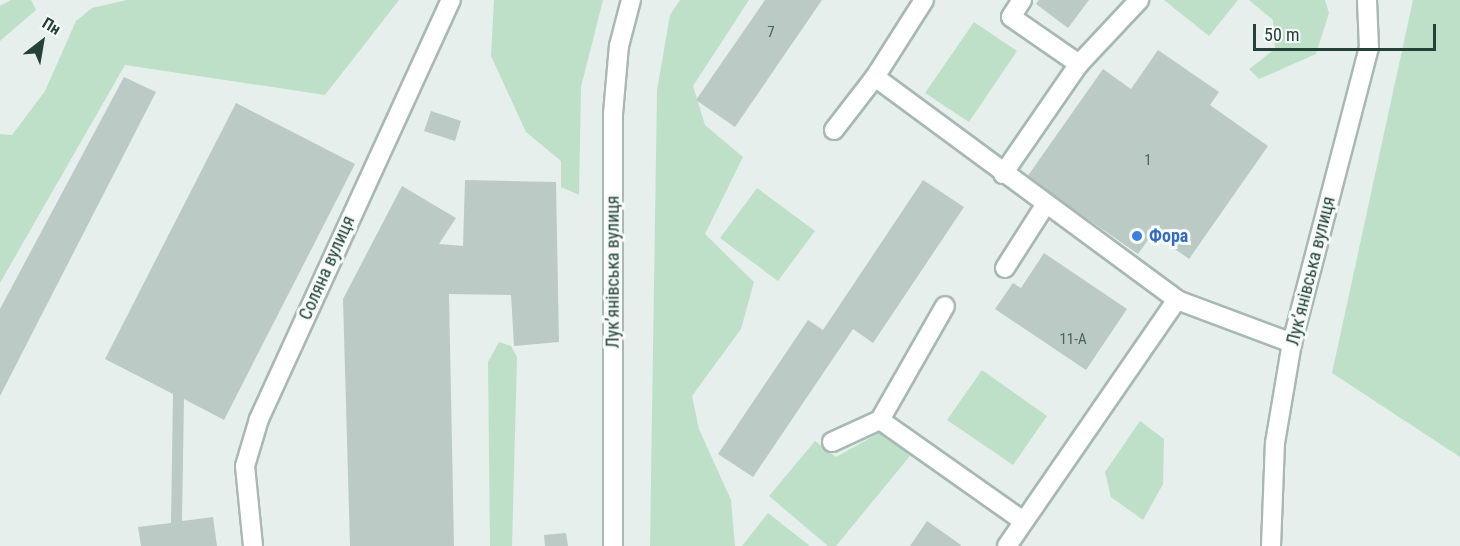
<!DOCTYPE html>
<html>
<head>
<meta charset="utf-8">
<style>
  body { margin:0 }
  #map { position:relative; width:1460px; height:546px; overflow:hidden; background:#e6efeb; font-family:"Roboto Condensed",sans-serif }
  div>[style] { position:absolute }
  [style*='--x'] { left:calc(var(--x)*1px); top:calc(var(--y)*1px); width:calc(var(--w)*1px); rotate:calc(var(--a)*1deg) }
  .green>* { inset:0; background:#bfe0c8 }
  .building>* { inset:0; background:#bbcac4 }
  .roads { filter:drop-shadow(2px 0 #a8b8b2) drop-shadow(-2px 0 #a8b8b2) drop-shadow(0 2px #a8b8b2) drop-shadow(0 -2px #a8b8b2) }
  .minor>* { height:18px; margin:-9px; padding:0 9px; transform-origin:9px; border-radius:9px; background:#fff }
  .dots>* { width:16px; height:16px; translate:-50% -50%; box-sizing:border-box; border:3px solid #f7fbf9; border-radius:50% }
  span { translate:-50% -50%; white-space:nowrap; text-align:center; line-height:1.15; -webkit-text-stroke:6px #f7fbf9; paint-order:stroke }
  .number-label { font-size:15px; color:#4a645c }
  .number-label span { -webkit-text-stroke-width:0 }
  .shop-label { font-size:18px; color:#366cbe; font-weight:700 }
  .left { translate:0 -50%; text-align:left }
  .street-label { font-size:18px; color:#24423a }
  .north { position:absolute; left:12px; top:12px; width:60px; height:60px; -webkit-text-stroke:4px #f7fbf9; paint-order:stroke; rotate:31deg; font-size:16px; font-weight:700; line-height:24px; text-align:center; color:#24423a }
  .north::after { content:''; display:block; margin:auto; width:21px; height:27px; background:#24423a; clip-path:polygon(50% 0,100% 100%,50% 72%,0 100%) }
  .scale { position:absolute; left:1253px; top:24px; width:183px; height:27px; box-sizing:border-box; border:3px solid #24423a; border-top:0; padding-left:8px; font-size:18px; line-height:21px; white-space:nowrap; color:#24423a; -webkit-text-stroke:4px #f7fbf9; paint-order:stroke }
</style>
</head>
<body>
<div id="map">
  <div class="green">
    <div style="clip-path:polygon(11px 0,31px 0,36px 10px,0 41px,0 6px)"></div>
    <div style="clip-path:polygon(127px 0,399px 0,325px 95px,125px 65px,0 283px,0 134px,12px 135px,45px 91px,76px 21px,92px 8px)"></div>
    <div style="clip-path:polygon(494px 0,603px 0,581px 87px,579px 195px,561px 187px,561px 161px,526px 132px,491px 56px)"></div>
    <div style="clip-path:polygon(680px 0,749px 0,693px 86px,705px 125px,743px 157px,705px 234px,754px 282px,741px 329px,692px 396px,699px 429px,731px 500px,735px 546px,650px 546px,657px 90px,670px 15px)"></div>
    <div style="clip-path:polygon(1164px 0,1238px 0,1209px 36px)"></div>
    <div style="clip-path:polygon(1249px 0,1325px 0,1329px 13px,1316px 54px,1259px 79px,1249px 69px,1275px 49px,1273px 20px)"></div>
    <div style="clip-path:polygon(1413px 0,1460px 0,1460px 457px,1332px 373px)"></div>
    <div style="clip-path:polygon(974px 22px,1017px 51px,969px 122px,925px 93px)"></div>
    <div style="clip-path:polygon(757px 188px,815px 231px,778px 281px,720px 238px)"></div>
    <div style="clip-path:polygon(499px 342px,511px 346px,517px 357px,512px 546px,490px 546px,488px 362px)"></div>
    <div style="clip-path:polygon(982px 370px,1047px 416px,1013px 465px,947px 420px)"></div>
    <div style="clip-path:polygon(1140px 421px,1164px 439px,1163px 484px,1143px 520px,1111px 497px,1105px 472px)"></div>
    <div style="clip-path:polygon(881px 432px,910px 456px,836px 546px,828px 546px,769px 496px,815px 441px,836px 457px)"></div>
    <div style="clip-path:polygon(768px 513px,810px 546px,742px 546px)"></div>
  </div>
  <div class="building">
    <div style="clip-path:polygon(765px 0,822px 0,735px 127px,696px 100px)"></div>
    <div style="clip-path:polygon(1039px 0,1089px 0,1068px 28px,1036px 4px)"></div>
    <div style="clip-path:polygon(1158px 50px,1219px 92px,1210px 105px,1268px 146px,1189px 259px,1153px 233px,1138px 254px,1027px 177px,1103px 69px,1131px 89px)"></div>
    <div style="clip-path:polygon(124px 77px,156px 92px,0 396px,0 309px)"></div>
    <div style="clip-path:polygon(236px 103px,355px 164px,224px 420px,184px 399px,182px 521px,213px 517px,217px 546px,141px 546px,138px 527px,171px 523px,173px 394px,105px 359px)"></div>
    <div style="clip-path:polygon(431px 111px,461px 121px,455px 141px,424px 131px)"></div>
    <div style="clip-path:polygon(465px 180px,556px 182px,559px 342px,514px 346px,511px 295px,449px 294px,454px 546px,350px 546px,343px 299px,402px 186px,456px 218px,439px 244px,463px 246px)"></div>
    <div style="clip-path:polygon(923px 180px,964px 207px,873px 343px,853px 329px,753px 477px,718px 454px,808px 320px,823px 330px)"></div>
    <div style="clip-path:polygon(1044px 253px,1127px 309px,1086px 370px,995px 309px,1013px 283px,1021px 288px)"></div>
    <div style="clip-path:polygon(927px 521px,961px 545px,960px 546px,910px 546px)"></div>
    <div style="clip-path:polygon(566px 533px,568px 546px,545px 546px,544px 535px)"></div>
  </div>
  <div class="roads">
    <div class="minor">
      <div style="--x:1022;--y:0;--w:20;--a:123"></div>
      <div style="--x:1011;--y:17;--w:83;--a:34.7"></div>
      <div style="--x:875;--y:77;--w:375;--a:36.4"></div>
      <div style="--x:1177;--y:300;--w:123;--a:20.5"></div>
      <div style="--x:834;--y:130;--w:67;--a:-52.3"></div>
      <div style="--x:875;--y:77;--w:91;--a:-57.5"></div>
      <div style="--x:1003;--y:174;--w:134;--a:-55.4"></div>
      <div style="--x:1079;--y:64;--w:88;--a:-46.8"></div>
      <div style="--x:1005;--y:268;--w:76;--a:-57.4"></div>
      <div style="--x:880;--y:420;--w:175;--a:35.2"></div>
      <div style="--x:832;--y:442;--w:53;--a:-24.6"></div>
      <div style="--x:880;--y:420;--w:131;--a:-60.3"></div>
      <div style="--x:253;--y:546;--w:80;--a:-95.7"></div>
      <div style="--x:245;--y:466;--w:49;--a:-73.4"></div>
      <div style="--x:259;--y:419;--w:461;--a:-65.4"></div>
      <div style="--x:613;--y:546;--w:432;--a:-90"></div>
      <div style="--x:613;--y:114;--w:68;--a:-85"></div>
      <div style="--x:619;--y:46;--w:48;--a:-75.4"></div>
      <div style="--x:1007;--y:546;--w:299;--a:-55.4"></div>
      <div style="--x:1271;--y:546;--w:103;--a:-87.8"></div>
      <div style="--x:1275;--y:443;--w:101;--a:-80.4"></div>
      <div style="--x:1292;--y:343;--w:305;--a:-75.4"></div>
      <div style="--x:1369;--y:48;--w:48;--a:-92.4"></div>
    </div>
  </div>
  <div class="dots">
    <div style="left:1137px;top:236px;background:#3f7fe0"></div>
  </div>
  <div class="number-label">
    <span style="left:771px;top:33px">7</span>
    <span style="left:1148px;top:161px">1</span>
    <span style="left:1073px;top:340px">11-А</span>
  </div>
  <div class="shop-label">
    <span class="left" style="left:1149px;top:236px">Фора</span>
  </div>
  <div class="street-label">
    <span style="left:327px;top:268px;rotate:-66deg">Соляна вулиця</span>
    <span style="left:1311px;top:271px;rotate:-76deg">Лукʼянівська вулиця</span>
    <span style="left:613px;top:272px;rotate:-90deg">Лукʼянівська вулиця</span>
  </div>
  <div class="north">Пн</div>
  <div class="scale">50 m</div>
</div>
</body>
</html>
